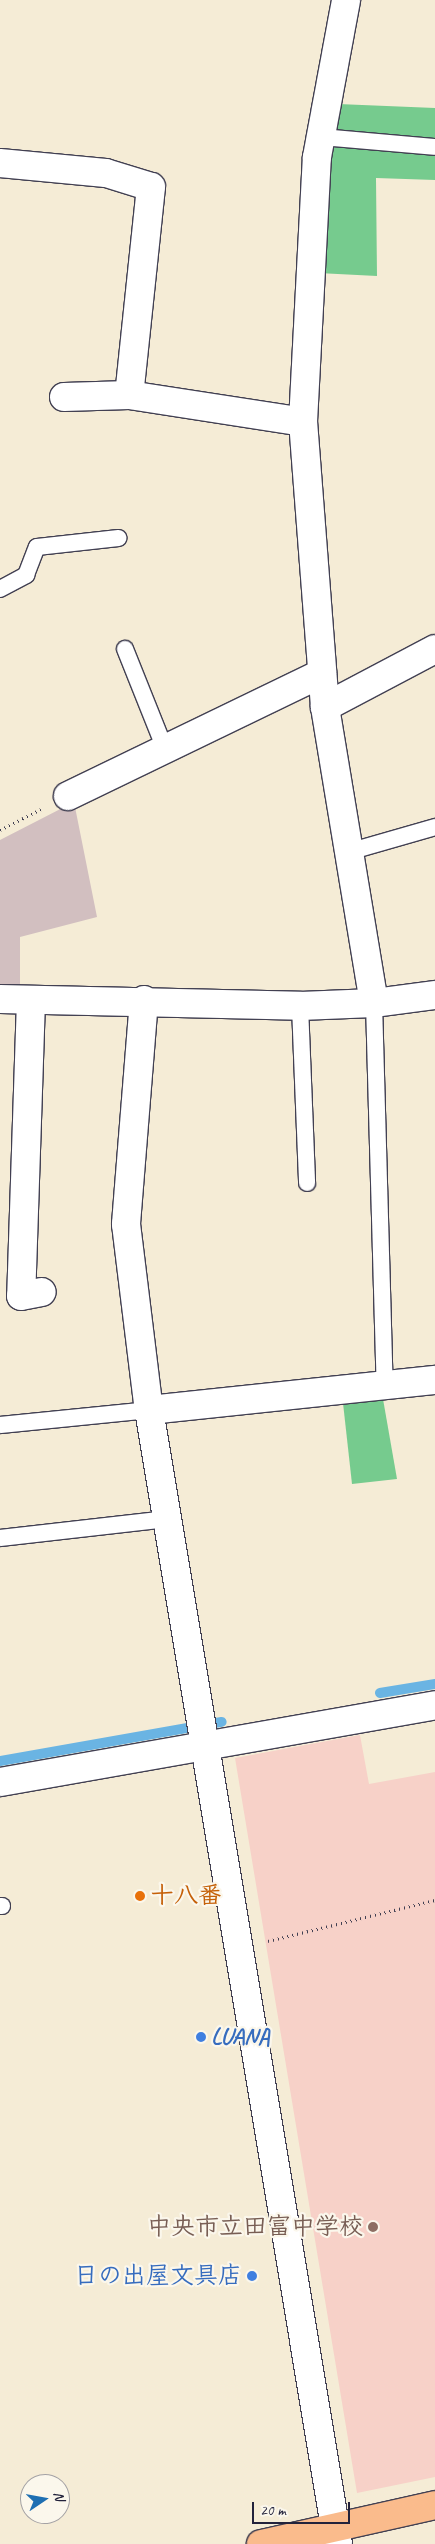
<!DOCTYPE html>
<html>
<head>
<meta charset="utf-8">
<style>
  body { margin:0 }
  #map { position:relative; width:435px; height:2544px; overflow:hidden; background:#f5ecd6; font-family:Caveat,"Klee One",sans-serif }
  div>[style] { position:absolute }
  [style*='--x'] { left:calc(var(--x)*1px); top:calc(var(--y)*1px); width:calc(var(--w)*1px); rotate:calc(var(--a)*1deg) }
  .built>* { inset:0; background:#f7d1c8 }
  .industrial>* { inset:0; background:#d2bfc0 }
  .green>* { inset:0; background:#76cb8e }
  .stream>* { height:10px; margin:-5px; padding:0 5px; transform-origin:5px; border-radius:5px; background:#6ab4e3 }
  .path>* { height:3px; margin-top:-1.5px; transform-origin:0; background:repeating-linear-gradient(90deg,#424052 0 1px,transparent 0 5px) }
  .roads { filter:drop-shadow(1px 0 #424052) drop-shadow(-1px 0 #424052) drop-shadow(0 1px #424052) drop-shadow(0 -1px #424052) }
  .service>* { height:16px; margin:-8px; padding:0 8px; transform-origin:8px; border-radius:8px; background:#fff }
  .minor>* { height:28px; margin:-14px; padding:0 14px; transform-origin:14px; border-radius:14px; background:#fff }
  .primary>* { height:28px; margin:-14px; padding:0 14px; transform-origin:14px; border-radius:14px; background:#fabb8c }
  .dots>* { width:14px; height:14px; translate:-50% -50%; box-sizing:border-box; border:2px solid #fbf7ec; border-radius:50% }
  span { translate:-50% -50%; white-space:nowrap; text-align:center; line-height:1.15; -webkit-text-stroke:4.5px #fbf7ec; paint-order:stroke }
  .food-label { font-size:24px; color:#c56008; font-weight:700 }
  .left { translate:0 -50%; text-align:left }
  .shop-label { font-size:24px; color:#366cbe; font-weight:700 }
  .right { translate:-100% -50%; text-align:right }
  .education-label { font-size:24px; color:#785e54; font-weight:700 }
  .north { position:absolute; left:20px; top:2474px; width:50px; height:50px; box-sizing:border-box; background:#fbf7ec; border:1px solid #a4a2a5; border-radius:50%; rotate:78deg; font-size:14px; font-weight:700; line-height:20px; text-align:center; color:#22223b }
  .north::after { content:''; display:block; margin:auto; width:18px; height:22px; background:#1f6fb2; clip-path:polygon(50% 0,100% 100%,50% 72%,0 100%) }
  .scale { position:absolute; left:252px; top:2502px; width:98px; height:22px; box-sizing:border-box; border:2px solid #22223b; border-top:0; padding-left:6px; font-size:15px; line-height:18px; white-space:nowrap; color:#22223b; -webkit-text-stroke:4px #fbf7ec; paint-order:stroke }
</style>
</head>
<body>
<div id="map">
  <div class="built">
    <div style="clip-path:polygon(360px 1735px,369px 1784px,435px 1772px,435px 2477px,357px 2493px,235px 1758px)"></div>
  </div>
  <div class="industrial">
    <div style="clip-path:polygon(74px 802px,97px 917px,20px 937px,20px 984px,0 984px,0 840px)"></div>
  </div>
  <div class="green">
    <div style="clip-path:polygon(338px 104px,435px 108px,435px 180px,376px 178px,377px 276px,318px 273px,325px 171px)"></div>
    <div style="clip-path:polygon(383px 1399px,397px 1479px,352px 1484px,343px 1403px)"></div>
  </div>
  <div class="stream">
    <div style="--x:380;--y:1693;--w:56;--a:-9.3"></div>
    <div style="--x:0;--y:1761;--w:225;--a:-10"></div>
  </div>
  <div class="path">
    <div style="--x:0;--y:830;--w:46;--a:-27.1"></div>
    <div style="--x:268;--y:1941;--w:172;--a:-13.8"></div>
  </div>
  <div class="roads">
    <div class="service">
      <div style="--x:321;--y:137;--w:114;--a:5"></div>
      <div style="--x:0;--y:589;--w:30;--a:-28"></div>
      <div style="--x:26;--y:575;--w:30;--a:-69"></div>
      <div style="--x:37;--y:547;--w:82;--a:-6.3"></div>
      <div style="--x:125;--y:649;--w:108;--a:68.2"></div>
      <div style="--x:348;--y:852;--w:91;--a:-16"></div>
      <div style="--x:374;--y:1003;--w:382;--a:88.4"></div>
      <div style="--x:300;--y:1006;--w:177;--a:87.7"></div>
      <div style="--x:0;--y:1425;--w:150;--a:-5.7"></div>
      <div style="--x:0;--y:1538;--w:167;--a:-6.5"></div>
      <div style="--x:0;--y:1906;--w:2;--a:0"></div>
    </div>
    <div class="minor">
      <div style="--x:0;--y:163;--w:106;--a:5.4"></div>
      <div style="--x:106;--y:173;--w:47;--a:17.3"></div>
      <div style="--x:151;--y:187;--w:209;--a:96"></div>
      <div style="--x:129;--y:395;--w:176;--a:8.8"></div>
      <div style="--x:64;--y:397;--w:65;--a:-1.8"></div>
      <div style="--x:325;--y:707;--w:124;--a:-27.8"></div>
      <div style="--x:68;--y:796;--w:282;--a:-25.8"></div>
      <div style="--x:0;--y:999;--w:300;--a:1.3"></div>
      <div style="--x:300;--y:1006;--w:74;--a:-2.3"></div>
      <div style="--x:374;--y:1003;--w:300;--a:-99.4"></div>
      <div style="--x:325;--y:707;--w:286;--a:-94.4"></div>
      <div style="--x:303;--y:422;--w:265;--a:-87"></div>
      <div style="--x:317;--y:157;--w:160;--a:-79.5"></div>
      <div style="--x:31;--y:1000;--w:296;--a:91.9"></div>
      <div style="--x:21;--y:1296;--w:21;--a:-11"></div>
      <div style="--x:144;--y:1000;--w:225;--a:94.6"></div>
      <div style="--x:126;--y:1224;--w:187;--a:83"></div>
      <div style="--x:149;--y:1410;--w:1150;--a:80.54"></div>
      <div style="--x:374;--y:1003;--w:62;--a:-7.5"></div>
      <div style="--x:149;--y:1410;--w:288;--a:-6"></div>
      <div style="--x:0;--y:1782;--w:442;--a:-10"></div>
    </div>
    <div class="primary">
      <div style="--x:261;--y:2544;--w:178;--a:-12.6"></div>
    </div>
  </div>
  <div class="dots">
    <div style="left:140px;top:1896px;background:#e8710a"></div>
    <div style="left:201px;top:2037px;background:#3f7fe0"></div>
    <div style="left:373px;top:2227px;background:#8d6e63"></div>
    <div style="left:252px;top:2276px;background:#3f7fe0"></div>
  </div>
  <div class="food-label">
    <span class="left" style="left:150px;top:1896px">十八番</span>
  </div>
  <div class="shop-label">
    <span class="left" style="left:211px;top:2037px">LUANA</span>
    <span class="right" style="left:242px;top:2276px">日の出屋文具店</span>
  </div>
  <div class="education-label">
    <span class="right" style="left:363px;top:2227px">中央市立田富中学校</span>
  </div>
  <div class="north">N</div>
  <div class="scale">20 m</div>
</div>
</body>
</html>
